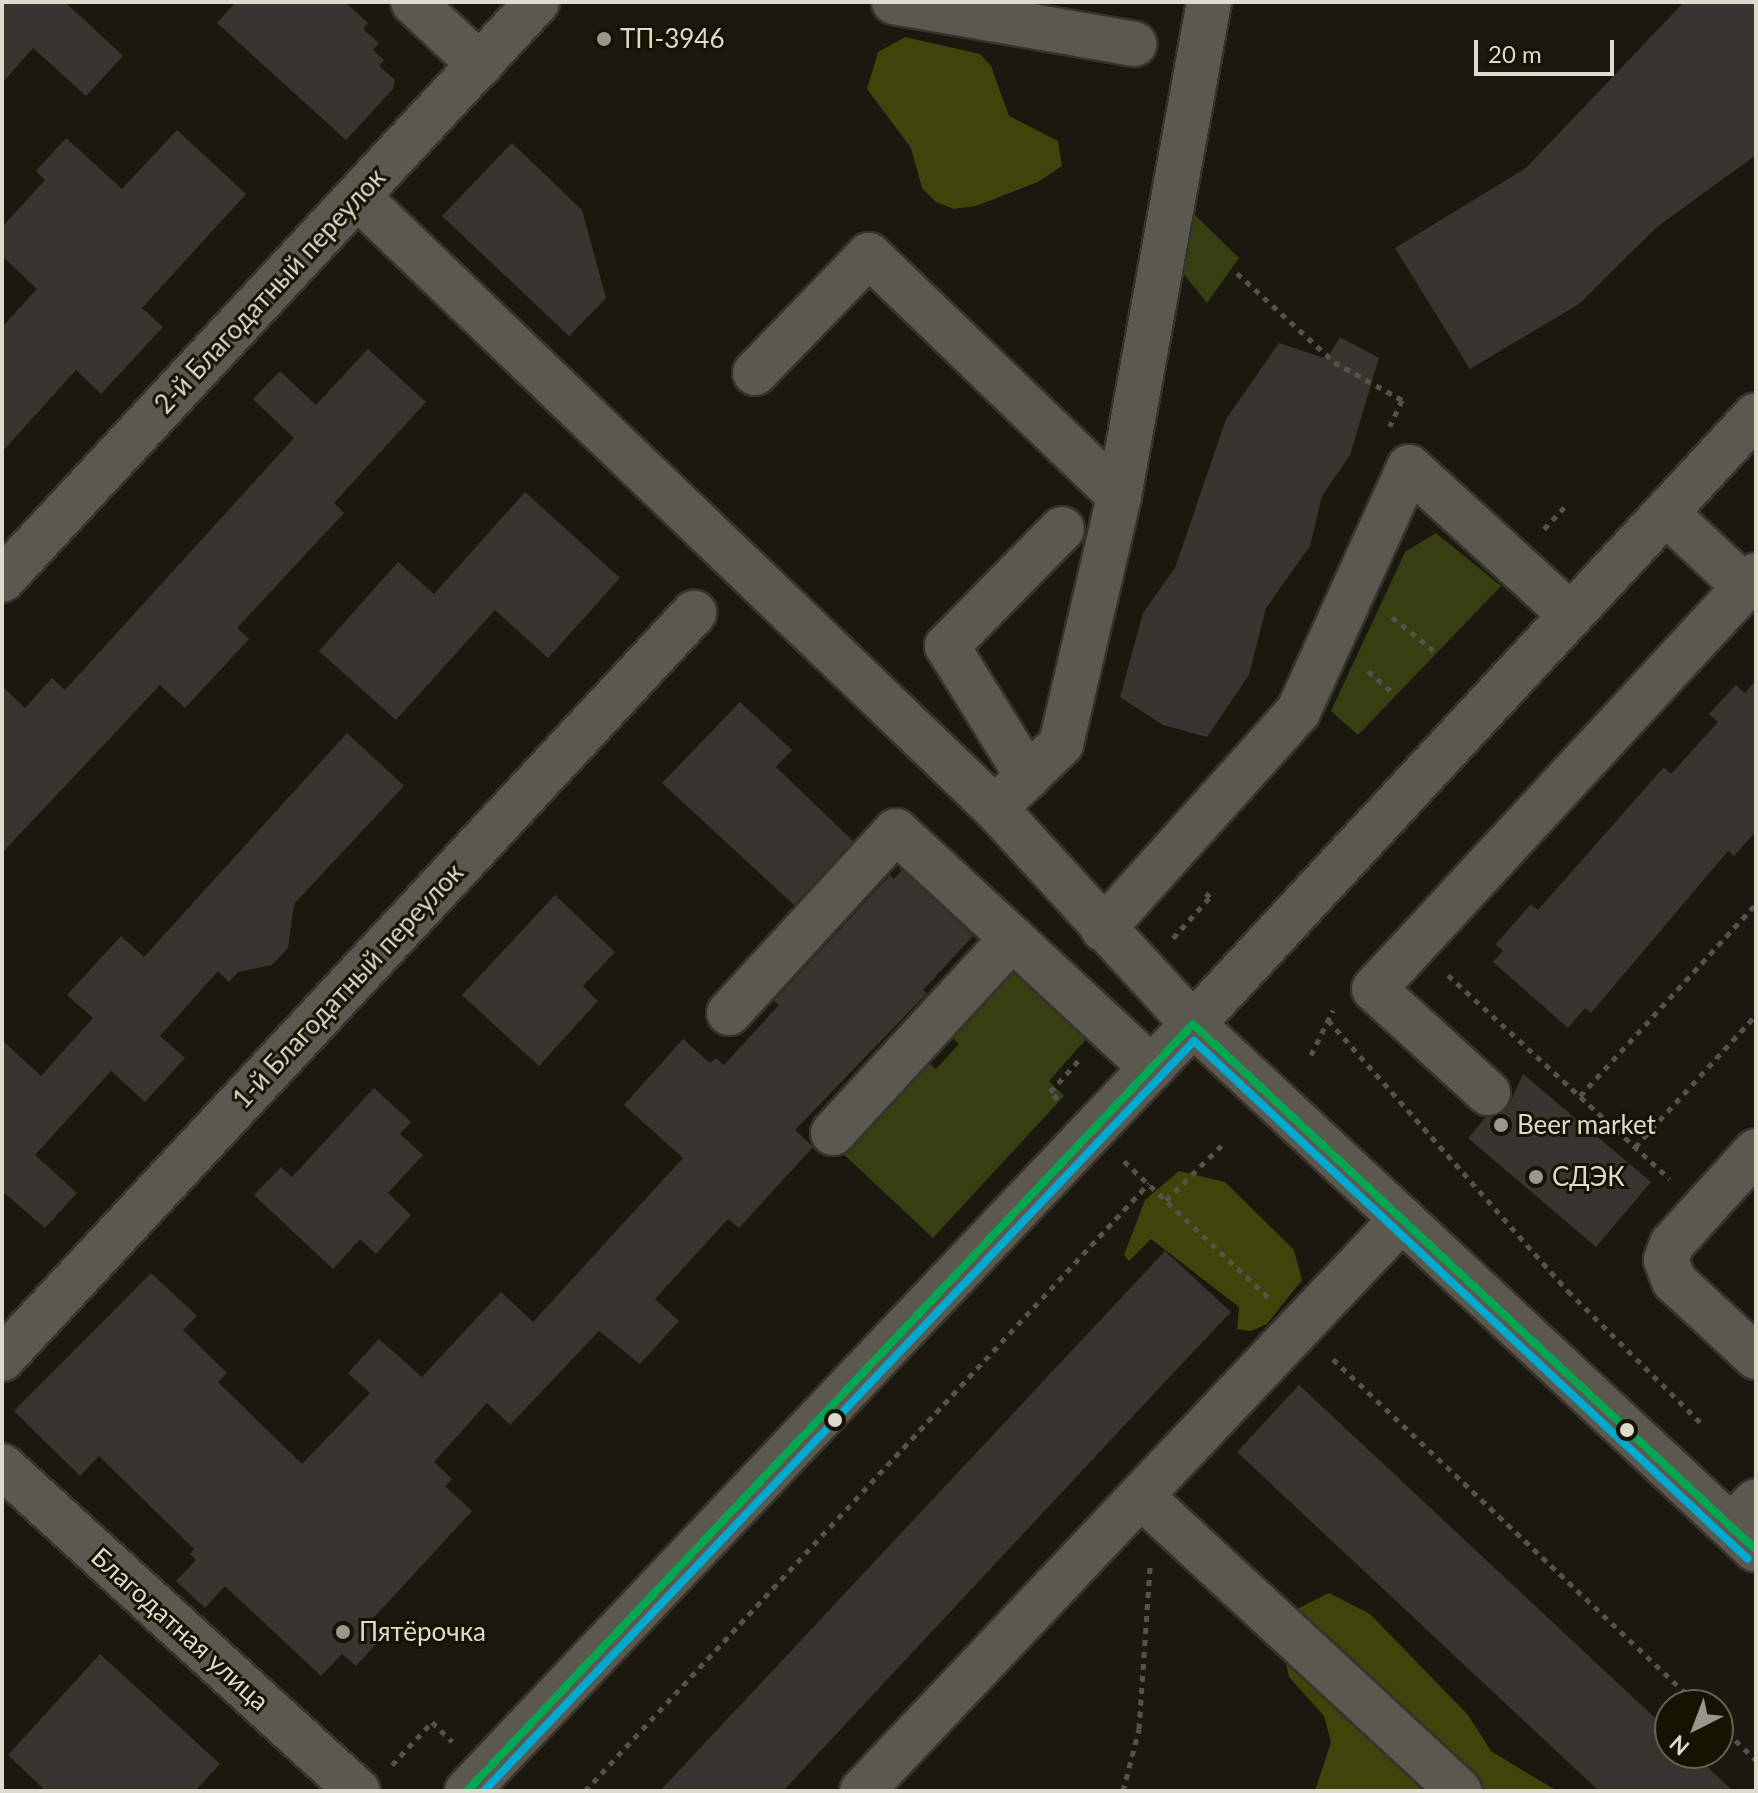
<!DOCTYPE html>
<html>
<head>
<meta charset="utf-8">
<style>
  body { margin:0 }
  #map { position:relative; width:1758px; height:1793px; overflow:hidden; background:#1b180f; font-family:Lato,sans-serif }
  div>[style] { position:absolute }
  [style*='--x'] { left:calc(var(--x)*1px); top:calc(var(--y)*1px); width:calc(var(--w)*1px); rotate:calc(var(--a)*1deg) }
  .green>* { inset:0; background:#383e12 }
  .forest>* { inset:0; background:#3e440a }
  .building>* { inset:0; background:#3a3430 }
  .path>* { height:5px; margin-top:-2.5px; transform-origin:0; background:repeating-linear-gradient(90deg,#54524b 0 6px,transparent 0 12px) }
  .roads { filter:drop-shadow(2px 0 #35332c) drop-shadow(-2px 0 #35332c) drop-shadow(0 2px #35332c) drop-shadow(0 -2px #35332c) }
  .minor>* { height:44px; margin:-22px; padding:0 22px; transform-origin:22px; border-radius:22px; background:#5b5850 }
  .bus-1>* { height:8px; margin:-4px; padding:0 4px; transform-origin:4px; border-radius:4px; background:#00a651 }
  .bus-2>* { height:8px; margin:-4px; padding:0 4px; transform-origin:4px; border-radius:4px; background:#00a9ce }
  .dots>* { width:22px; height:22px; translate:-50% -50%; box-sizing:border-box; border:4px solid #171302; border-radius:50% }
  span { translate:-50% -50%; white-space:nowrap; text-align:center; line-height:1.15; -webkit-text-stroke:6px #171302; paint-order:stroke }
  .poi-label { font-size:26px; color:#dddace }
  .left { translate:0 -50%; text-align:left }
  .street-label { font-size:26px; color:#dddace }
  .frame { position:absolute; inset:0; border:4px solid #dddace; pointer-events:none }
  .north { position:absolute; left:1654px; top:1689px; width:80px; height:80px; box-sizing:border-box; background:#171302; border:2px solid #666354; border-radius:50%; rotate:222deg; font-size:22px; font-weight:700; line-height:32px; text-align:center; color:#dddace }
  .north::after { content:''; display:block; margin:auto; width:28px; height:36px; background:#99968b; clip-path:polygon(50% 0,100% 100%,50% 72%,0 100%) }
  .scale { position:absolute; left:1474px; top:40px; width:140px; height:36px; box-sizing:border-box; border:4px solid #dddace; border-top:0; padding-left:10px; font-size:24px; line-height:28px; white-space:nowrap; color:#dddace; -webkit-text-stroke:6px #171302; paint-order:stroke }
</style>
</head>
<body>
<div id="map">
  <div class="green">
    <div style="clip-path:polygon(1194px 214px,1239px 258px,1207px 303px,1178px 267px)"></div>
    <div style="clip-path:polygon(1436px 533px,1501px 586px,1358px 735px,1331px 711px,1405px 552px)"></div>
    <div style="clip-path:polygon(1021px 965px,1088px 1037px,1049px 1081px,1064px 1096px,933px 1238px,839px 1150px,923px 1059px,936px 1069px,959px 1044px,946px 1032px,999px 974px)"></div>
  </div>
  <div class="forest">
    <div style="clip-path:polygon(905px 37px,980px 54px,991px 66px,1009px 116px,1058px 141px,1062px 166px,1038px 182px,976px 206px,954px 209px,936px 202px,922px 188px,911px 148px,867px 89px,878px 52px)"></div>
    <div style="clip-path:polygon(1179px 1171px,1225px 1182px,1294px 1250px,1302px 1280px,1267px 1324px,1251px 1331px,1237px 1329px,1239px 1307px,1151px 1239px,1129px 1261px,1124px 1255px,1145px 1200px)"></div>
    <div style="clip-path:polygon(1329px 1593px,1370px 1614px,1468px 1715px,1491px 1751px,1557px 1791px,1315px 1791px,1331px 1742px,1324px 1716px,1289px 1677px,1285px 1659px,1297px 1609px)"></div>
  </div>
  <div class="building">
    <div style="clip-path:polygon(2px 2px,65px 2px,123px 56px,86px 96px,33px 48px,2px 83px)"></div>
    <div style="clip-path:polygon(236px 2px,345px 2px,368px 23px,363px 29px,379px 43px,373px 50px,384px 60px,379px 66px,395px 80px,393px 89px,346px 140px,217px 23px)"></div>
    <div style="clip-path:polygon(1684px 2px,1756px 2px,1756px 155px,1657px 227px,1579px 304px,1470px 369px,1395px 248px,1526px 168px)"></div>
    <div style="clip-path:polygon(177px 130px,246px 194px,142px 308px,163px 327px,101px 394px,76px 370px,2px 452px,2px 327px,37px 289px,2px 256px,2px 227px,45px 180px,36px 171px,66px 138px,122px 189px)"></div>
    <div style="clip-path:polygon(512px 143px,582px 210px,606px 298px,569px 336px,442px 216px)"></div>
    <div style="clip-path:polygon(1340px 337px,1379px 358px,1350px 455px,1322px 496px,1310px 546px,1266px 608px,1249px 675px,1207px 737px,1163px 725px,1120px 697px,1143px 613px,1175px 568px,1226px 419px,1279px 343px,1327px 359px)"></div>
    <div style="clip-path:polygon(368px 349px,426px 402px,334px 503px,344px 513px,237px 628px,249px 639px,185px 708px,160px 685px,2px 853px,2px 686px,25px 708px,52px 678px,65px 690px,294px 438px,253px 399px,280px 371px,316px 405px)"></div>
    <div style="clip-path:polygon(525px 492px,620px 578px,548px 658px,495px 610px,396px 720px,319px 651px,398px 562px,434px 594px)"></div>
    <div style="clip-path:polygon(1756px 680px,1756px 831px,1734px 856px,1728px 851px,1591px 1013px,1585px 1008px,1568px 1028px,1493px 962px,1503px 951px,1496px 944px,1531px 904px,1538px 910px,1664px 767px,1671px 774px,1718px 722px,1709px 714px,1736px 685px,1745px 693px)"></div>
    <div style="clip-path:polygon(740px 702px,792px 750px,776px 767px,853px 841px,794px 905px,662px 783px)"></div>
    <div style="clip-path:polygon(347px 733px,404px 786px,294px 904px,288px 948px,272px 965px,238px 972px,229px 982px,218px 971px,160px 1036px,185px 1058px,145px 1102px,111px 1071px,35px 1155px,77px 1193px,45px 1228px,2px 1191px,2px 1040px,41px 1076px,93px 1018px,67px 995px,121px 936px,144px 957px)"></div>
    <div style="clip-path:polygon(902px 870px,973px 936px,923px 990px,927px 993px,795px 1130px,813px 1147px,739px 1228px,728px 1219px,655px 1299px,679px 1321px,640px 1364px,599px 1331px,510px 1425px,487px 1403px,434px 1462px,452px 1479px,445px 1486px,472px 1511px,367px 1625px,382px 1638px,356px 1666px,342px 1654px,321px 1676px,225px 1586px,205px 1608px,176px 1581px,196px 1560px,190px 1554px,194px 1549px,99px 1456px,80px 1476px,14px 1411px,151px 1273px,197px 1316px,183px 1330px,227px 1373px,218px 1382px,302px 1464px,370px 1393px,348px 1373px,379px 1339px,422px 1377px,501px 1292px,533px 1322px,683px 1158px,624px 1105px,683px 1039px,710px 1063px,716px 1058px,724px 1065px,779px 1005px,774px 1001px,890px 875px,894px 879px)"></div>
    <div style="clip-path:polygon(555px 895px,615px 952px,583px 986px,598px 1001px,539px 1066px,462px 995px)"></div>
    <div style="clip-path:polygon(1523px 1074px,1651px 1182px,1596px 1247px,1468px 1138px,1486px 1117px,1507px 1109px)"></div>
    <div style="clip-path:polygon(374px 1088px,411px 1122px,400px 1134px,423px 1155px,388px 1193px,411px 1215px,376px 1254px,360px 1239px,333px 1269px,254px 1195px,281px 1167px,292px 1177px)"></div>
    <div style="clip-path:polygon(1165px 1251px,1231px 1312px,1178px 1368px,783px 1791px,660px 1791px)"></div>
    <div style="clip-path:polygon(1299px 1385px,1670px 1732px,1670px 1753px,1693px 1753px,1733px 1791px,1599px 1791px,1237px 1452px)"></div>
    <div style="clip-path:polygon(100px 1654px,220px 1764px,195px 1791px,46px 1791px,8px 1755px)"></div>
  </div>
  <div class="path">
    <div style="--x:1237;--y:273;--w:132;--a:42.5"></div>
    <div style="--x:1334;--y:362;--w:78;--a:29.2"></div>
    <div style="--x:1402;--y:400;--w:29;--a:115"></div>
    <div style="--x:1544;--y:529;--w:33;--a:-47"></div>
    <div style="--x:1392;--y:617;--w:53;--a:38.8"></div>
    <div style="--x:1368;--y:671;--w:33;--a:41"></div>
    <div style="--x:1173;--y:938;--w:55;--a:-47.9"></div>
    <div style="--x:1210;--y:897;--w:12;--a:-138"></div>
    <div style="--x:1448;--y:975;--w:301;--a:42.6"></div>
    <div style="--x:1328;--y:1020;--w:362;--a:48.5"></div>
    <div style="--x:1568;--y:1291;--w:190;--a:44.8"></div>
    <div style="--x:1311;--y:1055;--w:50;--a:-63.9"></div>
    <div style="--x:1580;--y:1096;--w:260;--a:-47.5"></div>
    <div style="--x:1058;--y:1099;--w:11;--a:-139"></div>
    <div style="--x:1050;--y:1092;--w:43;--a:-47.8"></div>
    <div style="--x:1635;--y:1147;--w:179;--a:-47.5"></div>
    <div style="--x:1124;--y:1161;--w:198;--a:43.4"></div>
    <div style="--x:1166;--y:1200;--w:80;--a:-44.5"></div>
    <div style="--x:1333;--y:1359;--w:503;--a:43.47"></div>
    <div style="--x:1718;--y:1724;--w:52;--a:43.5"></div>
    <div style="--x:392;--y:1765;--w:59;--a:-47.1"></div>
    <div style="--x:432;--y:1722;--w:28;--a:44"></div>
    <div style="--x:585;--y:1791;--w:829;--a:-47.15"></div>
    <div style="--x:1123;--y:1791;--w:64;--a:-75.5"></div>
    <div style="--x:1139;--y:1729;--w:163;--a:-86.1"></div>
  </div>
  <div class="roads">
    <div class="minor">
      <div style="--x:413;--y:2;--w:92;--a:43.2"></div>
      <div style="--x:894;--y:2;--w:244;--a:9.9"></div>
      <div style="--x:358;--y:197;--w:883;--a:43.81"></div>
      <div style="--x:995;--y:808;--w:293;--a:47.5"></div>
      <div style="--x:1193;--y:1024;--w:770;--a:43.05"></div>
      <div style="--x:755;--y:373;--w:164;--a:-46"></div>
      <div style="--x:869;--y:255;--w:347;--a:43.9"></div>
      <div style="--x:1666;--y:513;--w:108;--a:43.1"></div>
      <div style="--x:2;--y:580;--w:788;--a:-47.21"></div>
      <div style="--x:1028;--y:777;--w:154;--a:-121.7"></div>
      <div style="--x:947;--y:646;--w:164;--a:-45.5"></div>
      <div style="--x:995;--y:808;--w:92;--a:-44.1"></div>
      <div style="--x:1061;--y:744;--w:255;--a:-76.8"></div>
      <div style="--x:1119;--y:496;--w:502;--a:-79.67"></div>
      <div style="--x:1103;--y:929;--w:292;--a:-48.1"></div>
      <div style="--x:1298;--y:712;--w:269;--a:-65.6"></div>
      <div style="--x:1409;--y:467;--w:218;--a:42.4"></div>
      <div style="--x:729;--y:1013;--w:247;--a:-47.5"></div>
      <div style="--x:896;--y:831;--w:158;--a:42.7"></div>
      <div style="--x:1488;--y:1093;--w:154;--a:-137.6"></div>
      <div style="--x:1374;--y:989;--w:563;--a:-47.3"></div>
      <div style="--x:833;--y:1133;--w:265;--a:-47.4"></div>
      <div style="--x:1012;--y:938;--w:191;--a:42.9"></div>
      <div style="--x:1756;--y:1151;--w:125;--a:132.1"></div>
      <div style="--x:1672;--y:1244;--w:17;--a:111"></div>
      <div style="--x:1666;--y:1260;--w:22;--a:69"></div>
      <div style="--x:1674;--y:1281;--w:112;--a:42.8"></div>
      <div style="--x:2;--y:1359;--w:1018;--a:-47.15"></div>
      <div style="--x:2;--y:1466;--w:482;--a:42.4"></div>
      <div style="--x:1141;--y:1496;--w:434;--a:42.8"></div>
      <div style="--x:1731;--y:1526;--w:35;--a:-45"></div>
      <div style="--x:467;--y:1791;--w:1056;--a:-46.57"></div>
      <div style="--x:1193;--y:1024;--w:829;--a:-47.25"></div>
      <div style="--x:862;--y:1791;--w:787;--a:-46.65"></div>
    </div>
  </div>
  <div class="bus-1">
    <div style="--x:467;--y:1791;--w:1056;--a:-46.57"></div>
    <div style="--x:1193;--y:1024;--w:770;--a:43.05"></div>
  </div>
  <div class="bus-2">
    <div style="--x:484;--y:1791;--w:1033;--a:-46.57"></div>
    <div style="--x:1194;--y:1041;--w:758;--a:43.08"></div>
  </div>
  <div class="dots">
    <div style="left:604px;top:39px;background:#99968b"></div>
    <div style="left:1501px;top:1125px;background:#99968b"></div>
    <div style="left:1536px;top:1177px;background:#99968b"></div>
    <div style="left:835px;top:1420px;background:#dddace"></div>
    <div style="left:1627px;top:1430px;background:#dddace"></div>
    <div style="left:343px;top:1632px;background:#99968b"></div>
  </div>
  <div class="poi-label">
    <span class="left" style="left:620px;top:39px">ТП-3946</span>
    <span class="left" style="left:1517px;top:1125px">Beer market</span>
    <span class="left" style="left:1552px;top:1177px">СДЭК</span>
    <span class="left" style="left:359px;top:1632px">Пятёрочка</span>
  </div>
  <div class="street-label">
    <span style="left:270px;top:291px;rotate:-47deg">2-й Благодатный переулок</span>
    <span style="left:348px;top:986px;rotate:-47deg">1-й Благодатный переулок</span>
    <span style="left:180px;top:1629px;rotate:42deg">Благодатная улица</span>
  </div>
  <div class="frame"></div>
  <div class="north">N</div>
  <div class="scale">20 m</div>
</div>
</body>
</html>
